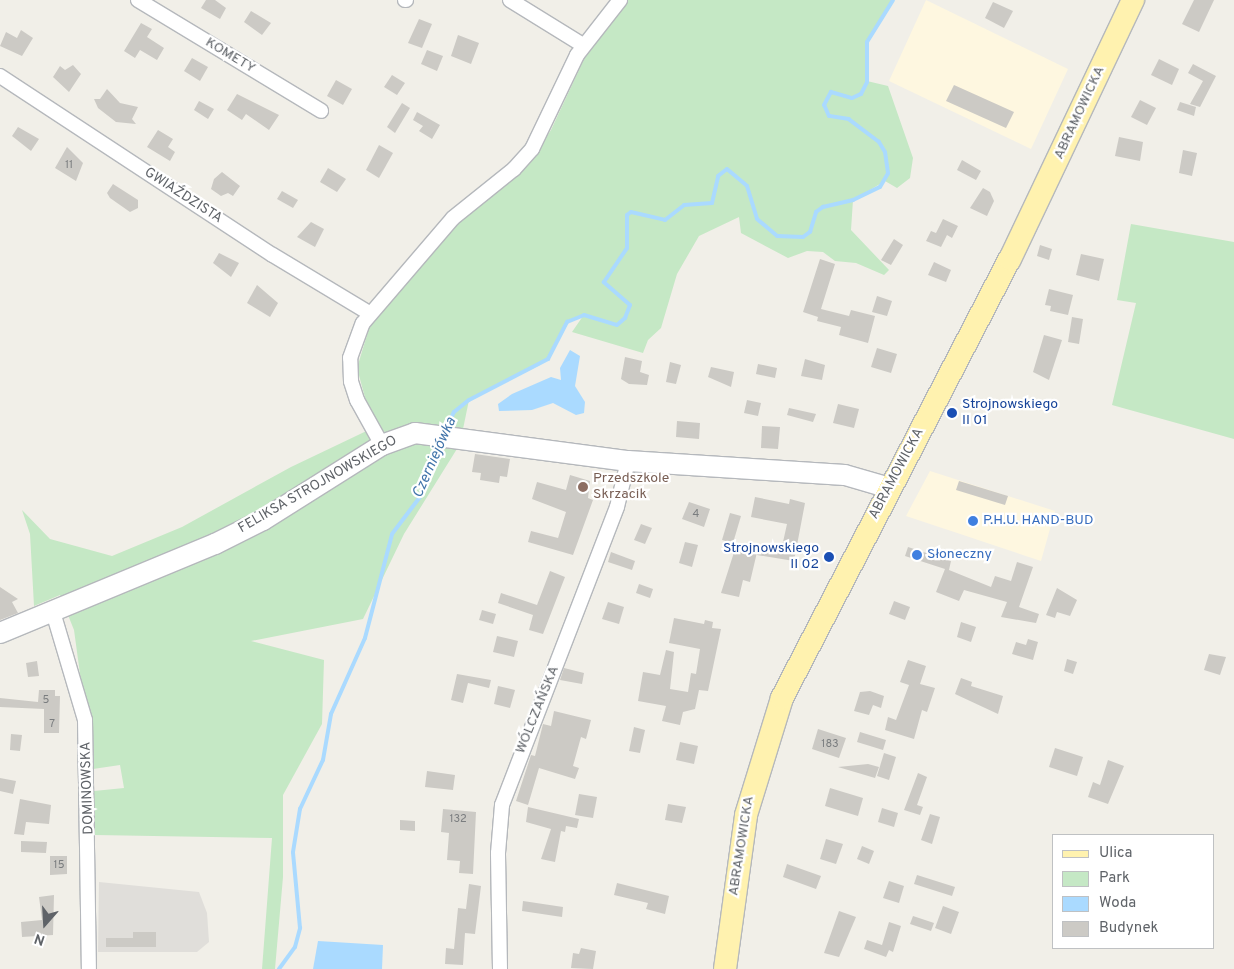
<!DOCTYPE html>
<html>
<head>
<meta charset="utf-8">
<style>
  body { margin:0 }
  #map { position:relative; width:1234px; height:969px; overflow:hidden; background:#f1efe8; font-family:Overpass,sans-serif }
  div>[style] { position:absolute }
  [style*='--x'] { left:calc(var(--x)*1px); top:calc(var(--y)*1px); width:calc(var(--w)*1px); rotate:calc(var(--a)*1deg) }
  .commercial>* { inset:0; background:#fef7e0 }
  .industrial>* { inset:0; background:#e0deda }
  .green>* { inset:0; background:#c5e8c5 }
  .water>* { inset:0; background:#aadaff }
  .stream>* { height:4px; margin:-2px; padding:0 2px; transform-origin:2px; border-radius:2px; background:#aadaff }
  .building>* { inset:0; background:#cccac5 }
  .roads { filter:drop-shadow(1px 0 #b5b8bc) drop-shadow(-1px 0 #b5b8bc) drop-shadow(0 1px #b5b8bc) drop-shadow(0 -1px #b5b8bc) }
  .street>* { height:14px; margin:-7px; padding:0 7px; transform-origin:7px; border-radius:7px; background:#fff }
  .secondary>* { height:20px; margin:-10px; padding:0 10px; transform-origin:10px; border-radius:10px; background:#fff }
  .primary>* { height:22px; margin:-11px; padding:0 11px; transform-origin:11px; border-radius:11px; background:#fff2af }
  .dots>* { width:14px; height:14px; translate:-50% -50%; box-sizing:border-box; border:2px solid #fff; border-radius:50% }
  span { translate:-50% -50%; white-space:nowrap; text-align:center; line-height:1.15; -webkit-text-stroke:4.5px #fff; paint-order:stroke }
  .number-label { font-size:11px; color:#7a7d7f }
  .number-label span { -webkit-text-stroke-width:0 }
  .street-label { font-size:14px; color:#5f6368 }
  .transit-label { font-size:14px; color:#164399 }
  .left { translate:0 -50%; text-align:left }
  .right { translate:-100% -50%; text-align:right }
  .education-label { font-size:14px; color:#785e54 }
  .shop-label { font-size:14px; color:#366cbe }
  .water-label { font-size:15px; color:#4174aa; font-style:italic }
  .legend { position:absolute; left:1052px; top:834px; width:162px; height:115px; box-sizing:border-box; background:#fff; border:1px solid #bfc1c3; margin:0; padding:6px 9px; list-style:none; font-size:15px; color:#5f6368 }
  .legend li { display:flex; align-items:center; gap:10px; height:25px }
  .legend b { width:25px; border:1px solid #bfc1c3 }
  .north { position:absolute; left:20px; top:899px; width:50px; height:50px; -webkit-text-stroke:4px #fff; paint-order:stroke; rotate:199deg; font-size:14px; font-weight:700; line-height:20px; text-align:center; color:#5f6368 }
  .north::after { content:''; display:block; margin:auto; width:18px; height:22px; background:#5f6368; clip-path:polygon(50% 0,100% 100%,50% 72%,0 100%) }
</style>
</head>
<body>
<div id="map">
  <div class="commercial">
    <div style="clip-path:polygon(926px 0,1068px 69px,1031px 149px,889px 81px)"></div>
    <div style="clip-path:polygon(930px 471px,1055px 511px,1041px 561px,906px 516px)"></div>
  </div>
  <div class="industrial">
    <div style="clip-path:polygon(99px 882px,199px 892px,207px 913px,209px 942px,197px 952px,98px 952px)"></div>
  </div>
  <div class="green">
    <div style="clip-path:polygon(627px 0,893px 0,867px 42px,867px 81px,888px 86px,913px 158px,910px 178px,897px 188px,885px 181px,853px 200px,851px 230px,889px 270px,884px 275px,856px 263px,835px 261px,823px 252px,807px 251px,788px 258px,741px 233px,739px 217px,699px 236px,677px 274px,661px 328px,648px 340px,643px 353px,572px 332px,583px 316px,574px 318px,567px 322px,548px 359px,540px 365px,469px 400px,463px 429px,426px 425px,460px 444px,404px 534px,363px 619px,251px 641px,324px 660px,322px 724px,283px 795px,283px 877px,275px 969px,262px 969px,272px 838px,95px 835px,94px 791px,124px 788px,120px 765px,93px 769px,74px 630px,60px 595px,34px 606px,30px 534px,22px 510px,50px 539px,112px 556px,182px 527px,291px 467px,379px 425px,367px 405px,357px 368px,370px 325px,456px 223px,535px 154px,551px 130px,591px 44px)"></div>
    <div style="clip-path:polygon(1131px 224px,1234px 242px,1234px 439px,1112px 405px,1136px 303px,1117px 300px)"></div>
  </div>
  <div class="water">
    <div style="clip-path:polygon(570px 350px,580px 356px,575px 386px,585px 402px,584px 413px,576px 415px,553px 403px,532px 410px,499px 411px,498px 404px,512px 394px,551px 377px,561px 380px,560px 368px)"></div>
    <div style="clip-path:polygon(318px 941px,383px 945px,382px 969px,313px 969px)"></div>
  </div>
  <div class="stream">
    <div style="--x:445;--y:431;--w:21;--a:-65"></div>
    <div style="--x:454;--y:412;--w:19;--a:-39"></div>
    <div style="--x:469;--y:400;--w:89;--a:-27.4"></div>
    <div style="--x:548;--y:359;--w:42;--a:-62.8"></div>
    <div style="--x:567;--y:322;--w:18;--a:-22"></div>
    <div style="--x:584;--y:315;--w:34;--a:17"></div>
    <div style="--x:617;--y:325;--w:11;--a:-41"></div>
    <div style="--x:625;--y:318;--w:14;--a:-69"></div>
    <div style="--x:630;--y:305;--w:35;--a:-139"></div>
    <div style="--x:604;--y:282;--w:41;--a:-55.9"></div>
    <div style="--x:627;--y:248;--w:33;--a:-90"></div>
    <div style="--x:627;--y:215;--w:5;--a:-37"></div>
    <div style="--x:631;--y:212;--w:35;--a:13"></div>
    <div style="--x:665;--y:220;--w:24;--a:-38"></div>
    <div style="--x:684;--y:205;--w:28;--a:-4"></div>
    <div style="--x:712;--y:203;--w:28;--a:-77"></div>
    <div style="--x:718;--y:176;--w:11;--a:-38"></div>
    <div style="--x:727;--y:169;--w:26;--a:40"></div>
    <div style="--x:747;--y:186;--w:34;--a:73"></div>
    <div style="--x:757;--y:219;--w:26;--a:40"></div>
    <div style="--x:777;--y:236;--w:26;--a:2"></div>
    <div style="--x:803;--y:237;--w:9;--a:-36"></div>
    <div style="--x:810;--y:232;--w:21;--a:-73"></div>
    <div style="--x:816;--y:212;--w:9;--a:-36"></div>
    <div style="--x:823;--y:207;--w:31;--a:-13"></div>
    <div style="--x:853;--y:200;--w:30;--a:-26"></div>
    <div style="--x:880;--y:187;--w:16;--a:-60"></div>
    <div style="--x:888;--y:173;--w:21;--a:-98"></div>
    <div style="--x:885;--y:152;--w:12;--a:-121"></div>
    <div style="--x:879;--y:142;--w:38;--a:-143"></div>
    <div style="--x:849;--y:119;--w:20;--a:-171"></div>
    <div style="--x:829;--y:116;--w:12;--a:-114"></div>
    <div style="--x:824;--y:105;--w:15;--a:-62"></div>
    <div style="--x:831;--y:92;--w:22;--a:16"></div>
    <div style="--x:852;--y:98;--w:10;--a:-24"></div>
    <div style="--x:861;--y:94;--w:13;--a:-63"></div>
    <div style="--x:867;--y:82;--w:40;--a:-90"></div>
    <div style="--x:867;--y:42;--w:49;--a:-58.2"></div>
    <div style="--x:279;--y:969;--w:27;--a:-54"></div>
    <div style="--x:295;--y:947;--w:20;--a:-75"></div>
    <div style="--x:300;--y:928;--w:76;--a:-95.3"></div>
    <div style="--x:293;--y:852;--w:44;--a:-80.8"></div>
    <div style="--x:300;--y:809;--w:54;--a:-64.9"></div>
    <div style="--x:323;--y:760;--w:47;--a:-80.1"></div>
    <div style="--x:331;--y:714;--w:83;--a:-65.9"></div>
    <div style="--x:365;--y:638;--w:107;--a:-75.4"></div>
    <div style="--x:392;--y:534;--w:51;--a:-52.9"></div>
    <div style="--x:423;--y:493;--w:54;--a:-70.6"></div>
  </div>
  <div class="building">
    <div style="clip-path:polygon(206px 0,215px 0,226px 8px,220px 19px,201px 8px)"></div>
    <div style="clip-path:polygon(1194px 0,1214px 0,1199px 32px,1182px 24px)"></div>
    <div style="clip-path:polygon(993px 2px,1013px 11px,1004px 28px,985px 18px)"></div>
    <div style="clip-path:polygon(251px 11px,271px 23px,262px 35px,244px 22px)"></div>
    <div style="clip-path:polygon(419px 19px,432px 24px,422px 48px,408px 43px)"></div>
    <div style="clip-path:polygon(141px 23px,152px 29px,147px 37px,164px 48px,157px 60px,140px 50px,135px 58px,124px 51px)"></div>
    <div style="clip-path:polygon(21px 30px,33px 38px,22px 56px,0 46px,6px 32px,17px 38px)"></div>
    <div style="clip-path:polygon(458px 35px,479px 43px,471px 64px,451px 56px)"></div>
    <div style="clip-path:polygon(427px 50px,443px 56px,437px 71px,421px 64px)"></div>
    <div style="clip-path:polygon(192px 58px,208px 67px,200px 81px,184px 71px)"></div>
    <div style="clip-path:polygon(1159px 59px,1179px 69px,1172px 85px,1151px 75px)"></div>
    <div style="clip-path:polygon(1193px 64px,1216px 76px,1200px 107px,1190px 104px,1203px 81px,1188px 73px)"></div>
    <div style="clip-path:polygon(73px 65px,81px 74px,69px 92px,53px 77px,60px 66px,65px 70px)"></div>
    <div style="clip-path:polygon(392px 75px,405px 83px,397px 95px,384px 87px)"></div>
    <div style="clip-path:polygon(336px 80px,352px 89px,343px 105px,327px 96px)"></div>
    <div style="clip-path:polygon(954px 85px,1014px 112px,1006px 128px,946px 101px)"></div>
    <div style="clip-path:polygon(107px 89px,120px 103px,138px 107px,132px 119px,136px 124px,116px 122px,98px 108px,94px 99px,100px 99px)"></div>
    <div style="clip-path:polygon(237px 94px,279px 115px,269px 130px,246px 114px,242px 120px,227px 110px)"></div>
    <div style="clip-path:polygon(1140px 100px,1156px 108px,1147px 125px,1131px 117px)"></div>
    <div style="clip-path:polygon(199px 101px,214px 109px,208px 119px,194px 110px)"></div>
    <div style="clip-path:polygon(1180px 102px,1196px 107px,1194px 116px,1177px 110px)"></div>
    <div style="clip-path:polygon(402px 103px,410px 108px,395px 133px,387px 127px)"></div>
    <div style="clip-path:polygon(417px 112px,440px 125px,432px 139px,419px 131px,423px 126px,413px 120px)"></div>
    <div style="clip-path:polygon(18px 127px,39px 139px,31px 151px,12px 136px)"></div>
    <div style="clip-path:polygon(158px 130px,173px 139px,168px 147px,175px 152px,170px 161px,147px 147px)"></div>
    <div style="clip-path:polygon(1119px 137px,1143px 142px,1140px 161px,1115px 156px)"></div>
    <div style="clip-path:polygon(379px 145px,393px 153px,379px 178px,366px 170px)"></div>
    <div style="clip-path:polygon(67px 147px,83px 163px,76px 181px,55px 168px)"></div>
    <div style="clip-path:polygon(1183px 150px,1197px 153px,1192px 176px,1179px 173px)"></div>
    <div style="clip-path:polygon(962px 160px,981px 171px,976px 180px,957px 170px)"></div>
    <div style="clip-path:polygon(328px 168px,346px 179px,337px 192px,320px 182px)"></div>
    <div style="clip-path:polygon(222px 172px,240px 186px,233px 196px,228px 193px,221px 196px,211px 189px,214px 179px)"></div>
    <div style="clip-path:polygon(113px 184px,138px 200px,138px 208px,130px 212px,110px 198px,107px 193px)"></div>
    <div style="clip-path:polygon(983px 188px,990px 192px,994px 201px,987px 216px,970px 208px)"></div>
    <div style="clip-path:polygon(282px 191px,298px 200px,293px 208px,277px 199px)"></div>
    <div style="clip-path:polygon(943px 219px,958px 226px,952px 238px,947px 235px,941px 247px,926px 241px,931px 231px,936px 233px)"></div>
    <div style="clip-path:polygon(311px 222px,324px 229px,315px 247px,297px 237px)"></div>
    <div style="clip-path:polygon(894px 239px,903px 245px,891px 265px,881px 260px)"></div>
    <div style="clip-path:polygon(1040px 245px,1052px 249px,1049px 260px,1037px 256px)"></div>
    <div style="clip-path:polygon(219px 253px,239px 263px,231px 277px,213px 263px)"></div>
    <div style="clip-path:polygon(1081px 254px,1104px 259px,1099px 281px,1076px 275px)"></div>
    <div style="clip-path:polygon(820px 259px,835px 264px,821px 309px,849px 316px,851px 310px,875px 316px,868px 343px,839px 335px,841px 327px,817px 321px,818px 317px,803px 312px)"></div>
    <div style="clip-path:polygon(934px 262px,951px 270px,946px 282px,928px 275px)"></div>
    <div style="clip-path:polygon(257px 285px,278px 303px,270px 317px,247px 303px)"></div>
    <div style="clip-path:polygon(1049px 289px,1073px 295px,1068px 315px,1050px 311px,1051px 306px,1045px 305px)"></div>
    <div style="clip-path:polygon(877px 296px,892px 301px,887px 316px,872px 312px)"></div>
    <div style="clip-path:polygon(1072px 317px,1083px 319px,1079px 344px,1068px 342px)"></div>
    <div style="clip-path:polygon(1044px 335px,1062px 340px,1049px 380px,1033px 372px)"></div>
    <div style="clip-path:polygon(877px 348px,897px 354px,891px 373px,871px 367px)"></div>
    <div style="clip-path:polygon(625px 357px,642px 361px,640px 372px,649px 375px,647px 385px,629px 384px,621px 379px)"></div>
    <div style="clip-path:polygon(805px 359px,825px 365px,822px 380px,801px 376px)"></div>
    <div style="clip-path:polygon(670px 362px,681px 365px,676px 384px,666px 382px)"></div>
    <div style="clip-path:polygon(758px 364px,777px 368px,775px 378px,756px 374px)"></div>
    <div style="clip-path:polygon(711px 367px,734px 372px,731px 387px,708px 377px)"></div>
    <div style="clip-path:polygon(747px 400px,761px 403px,758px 416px,744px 413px)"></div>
    <div style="clip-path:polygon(838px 404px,859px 409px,854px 428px,833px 423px)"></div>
    <div style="clip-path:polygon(789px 408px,816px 414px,813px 422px,787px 415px)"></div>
    <div style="clip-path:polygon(677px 421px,700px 423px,699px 439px,676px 437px)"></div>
    <div style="clip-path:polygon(762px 426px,780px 427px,778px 449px,761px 448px)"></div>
    <div style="clip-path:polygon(475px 454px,510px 459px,507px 477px,500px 476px,499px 483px,480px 480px,481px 473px,472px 472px)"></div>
    <div style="clip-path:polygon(570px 475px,590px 481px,588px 498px,593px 500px,573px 555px,528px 542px,531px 531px,558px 538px,566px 512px,532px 499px,537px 482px,566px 490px)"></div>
    <div style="clip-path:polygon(959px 481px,1008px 496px,1005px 505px,956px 490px)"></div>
    <div style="clip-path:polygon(755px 497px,789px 504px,790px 499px,805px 503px,794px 561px,757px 555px,760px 546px,781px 551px,787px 524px,751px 517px)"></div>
    <div style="clip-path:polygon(689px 502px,710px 509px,704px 527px,682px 519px)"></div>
    <div style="clip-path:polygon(730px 513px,741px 516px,733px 543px,722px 540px)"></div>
    <div style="clip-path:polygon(641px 524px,652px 528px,645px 544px,634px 540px)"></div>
    <div style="clip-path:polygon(685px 542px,698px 545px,692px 567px,679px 563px)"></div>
    <div style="clip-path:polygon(737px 543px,758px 548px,750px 582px,743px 580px,739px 597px,721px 593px)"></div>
    <div style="clip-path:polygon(908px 547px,951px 561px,949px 570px,991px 587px,995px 576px,1011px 581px,1017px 562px,1033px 567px,1019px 607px,1039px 614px,1036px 623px,1001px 617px,1007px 602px,964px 590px,959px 601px,936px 592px,945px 569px,905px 556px)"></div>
    <div style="clip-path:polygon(611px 552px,635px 561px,632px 570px,608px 562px)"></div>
    <div style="clip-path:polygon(550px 571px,565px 577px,543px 634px,529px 630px,533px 615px,498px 603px,501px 593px,537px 605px)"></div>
    <div style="clip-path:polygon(639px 584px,653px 589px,650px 598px,636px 593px)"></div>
    <div style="clip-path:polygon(0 587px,18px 599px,12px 602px,18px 613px,0 620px)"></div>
    <div style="clip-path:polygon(1057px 588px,1077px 600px,1070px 616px,1057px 612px,1055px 618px,1046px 615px)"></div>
    <div style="clip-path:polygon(894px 601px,910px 607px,905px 620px,889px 614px)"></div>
    <div style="clip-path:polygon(608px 602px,624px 607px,619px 624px,602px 619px)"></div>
    <div style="clip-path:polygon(482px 610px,496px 614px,493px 624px,479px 620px)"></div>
    <div style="clip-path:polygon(674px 618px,704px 624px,705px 620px,713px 622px,712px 628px,721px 629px,708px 691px,699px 690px,695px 709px,683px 712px,680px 725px,662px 721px,666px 706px,638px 701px,643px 672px,660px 675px,666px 650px,674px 652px,670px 689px,688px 692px,691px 673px,696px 674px,700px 649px,669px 643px)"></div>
    <div style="clip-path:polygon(961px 622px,976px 627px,971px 642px,957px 637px)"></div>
    <div style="clip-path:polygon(497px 636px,518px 641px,514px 657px,493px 652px)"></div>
    <div style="clip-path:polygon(1028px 639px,1038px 642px,1033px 660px,1012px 654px,1016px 642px,1026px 645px)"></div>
    <div style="clip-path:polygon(1209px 654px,1226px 657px,1220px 675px,1204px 670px)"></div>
    <div style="clip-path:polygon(1067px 659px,1077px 662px,1073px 674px,1064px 671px)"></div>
    <div style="clip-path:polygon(908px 660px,926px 666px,920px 684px,935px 688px,927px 712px,922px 710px,914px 739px,885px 730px,888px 717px,896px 720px,909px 685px,900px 682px)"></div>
    <div style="clip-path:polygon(37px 661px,39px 676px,28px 677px,26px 663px)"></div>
    <div style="clip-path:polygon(564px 668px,584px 673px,582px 684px,560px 680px)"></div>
    <div style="clip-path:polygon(457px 674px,491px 680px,489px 688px,468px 683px,463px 703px,451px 700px)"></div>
    <div style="clip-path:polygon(961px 678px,972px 682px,971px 686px,1003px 696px,998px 714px,955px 694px)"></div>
    <div style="clip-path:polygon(498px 686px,515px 690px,510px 708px,494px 704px)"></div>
    <div style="clip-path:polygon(39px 690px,55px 690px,55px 696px,60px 696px,59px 733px,44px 733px,44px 709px,0 707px,0 698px,38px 702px)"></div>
    <div style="clip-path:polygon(870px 691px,884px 696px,881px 708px,873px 705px,869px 715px,854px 711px,860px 692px)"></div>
    <div style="clip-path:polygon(554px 711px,591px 720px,586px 739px,581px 737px,573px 766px,579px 768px,575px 779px,539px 768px,528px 805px,516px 801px,531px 755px,535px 756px,543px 724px,551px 726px)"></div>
    <div style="clip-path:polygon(634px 727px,645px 730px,640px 753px,629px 751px)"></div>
    <div style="clip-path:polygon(818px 729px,846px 738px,839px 758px,812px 749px)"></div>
    <div style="clip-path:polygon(860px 732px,886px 740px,883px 750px,857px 742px)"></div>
    <div style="clip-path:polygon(11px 734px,22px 735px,20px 751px,10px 750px)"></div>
    <div style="clip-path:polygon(680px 742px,698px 746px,694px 764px,676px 760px)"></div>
    <div style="clip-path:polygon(1055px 748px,1083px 757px,1077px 776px,1049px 767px)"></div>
    <div style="clip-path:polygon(884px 753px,896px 757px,889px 780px,877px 776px)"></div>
    <div style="clip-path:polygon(1108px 760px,1124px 766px,1108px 804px,1088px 797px,1093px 782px,1100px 785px)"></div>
    <div style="clip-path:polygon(868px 764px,879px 767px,875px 778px,838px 767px)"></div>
    <div style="clip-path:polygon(427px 771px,455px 775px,453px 790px,425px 787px)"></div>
    <div style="clip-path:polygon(918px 773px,927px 777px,917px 805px,923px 807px,920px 815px,904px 810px)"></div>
    <div style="clip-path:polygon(0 778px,16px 781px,13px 794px,0 791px)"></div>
    <div style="clip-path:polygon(830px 788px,863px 798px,858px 816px,825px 806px)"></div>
    <div style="clip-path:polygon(579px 794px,597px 797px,593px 818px,575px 815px)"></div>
    <div style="clip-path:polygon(20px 799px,51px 805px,49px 824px,26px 822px,24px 835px,14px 834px)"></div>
    <div style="clip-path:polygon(668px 804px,686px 807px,682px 823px,665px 820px)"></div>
    <div style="clip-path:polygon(528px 807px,579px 819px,577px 828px,566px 826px,565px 832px,561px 831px,555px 862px,541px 859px,551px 829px,526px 822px)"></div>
    <div style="clip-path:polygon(882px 808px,898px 813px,894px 827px,878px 822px)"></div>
    <div style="clip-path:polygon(443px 809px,476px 812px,473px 874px,459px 873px,460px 861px,447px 860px,449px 833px,441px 832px)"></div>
    <div style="clip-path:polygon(930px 814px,940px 817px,932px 844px,921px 840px)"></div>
    <div style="clip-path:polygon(400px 820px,415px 821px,415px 831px,400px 830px)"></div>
    <div style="clip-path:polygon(826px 839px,843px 844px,836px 864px,820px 859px)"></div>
    <div style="clip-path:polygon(21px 841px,47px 842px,46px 853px,21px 852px)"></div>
    <div style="clip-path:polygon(862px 846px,874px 851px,869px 864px,857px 859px)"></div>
    <div style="clip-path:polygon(50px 856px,67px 856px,67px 874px,50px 875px)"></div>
    <div style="clip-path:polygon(787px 864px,821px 876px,816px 889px,783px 877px)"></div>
    <div style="clip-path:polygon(917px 875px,955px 887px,952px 896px,914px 884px)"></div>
    <div style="clip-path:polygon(889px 881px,904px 886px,899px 903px,883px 898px)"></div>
    <div style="clip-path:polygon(617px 883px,669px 896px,665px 914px,646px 909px,648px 903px,614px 895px)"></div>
    <div style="clip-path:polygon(469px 884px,481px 886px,475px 934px,465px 933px,463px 965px,445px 964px,446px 948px,454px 949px,458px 908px,466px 909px)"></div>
    <div style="clip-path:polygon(54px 895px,53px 935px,22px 937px,21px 922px,42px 920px,39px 897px)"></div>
    <div style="clip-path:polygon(523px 901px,563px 907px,562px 917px,522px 911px)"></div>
    <div style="clip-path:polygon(943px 906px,959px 912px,951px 934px,935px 928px)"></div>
    <div style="clip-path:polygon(839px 911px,856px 917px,839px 957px,824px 953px)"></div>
    <div style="clip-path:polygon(913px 916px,934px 923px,931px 931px,910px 924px)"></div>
    <div style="clip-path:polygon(889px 922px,901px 926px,893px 952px,889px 950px,886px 957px,864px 949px,867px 940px,882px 945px)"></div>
    <div style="clip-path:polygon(133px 932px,156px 932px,156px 947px,106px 947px,106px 938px,133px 938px)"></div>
    <div style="clip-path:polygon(581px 948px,596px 951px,593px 969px,571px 968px,573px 953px,579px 954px)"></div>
  </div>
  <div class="roads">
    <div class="street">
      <div style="--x:138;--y:0;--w:214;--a:31.2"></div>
      <div style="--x:405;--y:0;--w:1;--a:0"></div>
      <div style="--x:510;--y:0;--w:86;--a:31.7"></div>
      <div style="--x:0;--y:76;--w:326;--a:33.3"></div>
      <div style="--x:273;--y:255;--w:112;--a:31.1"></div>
      <div style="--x:382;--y:445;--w:51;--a:-119.1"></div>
      <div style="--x:357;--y:400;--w:20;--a:-108"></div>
      <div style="--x:351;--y:381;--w:23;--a:-92"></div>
      <div style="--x:350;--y:358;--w:37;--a:-70"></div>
      <div style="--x:363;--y:323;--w:138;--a:-49.4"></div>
      <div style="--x:453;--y:218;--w:78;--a:-38.8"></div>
      <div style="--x:514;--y:169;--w:27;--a:-48"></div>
      <div style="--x:532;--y:149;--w:104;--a:-64.4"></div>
      <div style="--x:577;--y:55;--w:70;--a:-52"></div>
      <div style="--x:53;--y:612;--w:113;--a:73.5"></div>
      <div style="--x:85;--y:720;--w:249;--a:89.1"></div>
      <div style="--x:500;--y:969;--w:116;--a:-91"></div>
      <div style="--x:498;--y:853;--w:48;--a:-85.2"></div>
      <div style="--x:502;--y:805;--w:319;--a:-68.9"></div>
      <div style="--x:617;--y:507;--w:47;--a:-76.6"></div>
    </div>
    <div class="secondary">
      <div style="--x:0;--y:633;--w:233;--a:-22.5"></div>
      <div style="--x:215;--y:544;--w:54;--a:-26.6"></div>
      <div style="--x:263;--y:520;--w:141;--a:-32.2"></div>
      <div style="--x:382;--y:445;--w:35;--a:-20"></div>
      <div style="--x:415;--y:433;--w:215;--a:7.5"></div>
      <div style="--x:628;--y:461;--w:217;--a:3.7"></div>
      <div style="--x:845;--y:475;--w:47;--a:16.1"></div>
    </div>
    <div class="primary">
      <div style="--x:725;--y:969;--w:155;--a:-82.2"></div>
      <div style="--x:746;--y:815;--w:122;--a:-72.9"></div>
      <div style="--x:782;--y:698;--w:495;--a:-62.6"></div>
      <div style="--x:1010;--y:259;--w:287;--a:-64.6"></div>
    </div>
  </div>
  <div class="dots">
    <div style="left:952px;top:413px;background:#1a4fb4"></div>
    <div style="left:583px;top:487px;background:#8d6e63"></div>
    <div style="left:973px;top:521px;background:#3f7fe0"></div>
    <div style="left:917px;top:555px;background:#3f7fe0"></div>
    <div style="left:829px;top:557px;background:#1a4fb4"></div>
  </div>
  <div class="number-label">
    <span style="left:69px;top:165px">11</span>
    <span style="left:696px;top:514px">4</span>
    <span style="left:46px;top:700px">5</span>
    <span style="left:52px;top:724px">7</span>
    <span style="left:830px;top:744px">183</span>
    <span style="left:458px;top:819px">132</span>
    <span style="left:59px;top:865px">15</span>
  </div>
  <div class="street-label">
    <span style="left:230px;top:56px;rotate:31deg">KOMETY</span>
    <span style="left:1080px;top:113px;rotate:-65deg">ABRAMOWICKA</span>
    <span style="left:183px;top:196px;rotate:33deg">GWIAŹDZISTA</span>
    <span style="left:897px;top:474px;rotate:-62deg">ABRAMOWICKA</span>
    <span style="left:318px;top:485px;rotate:-30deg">FELIKSA STROJNOWSKIEGO</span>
    <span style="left:538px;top:710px;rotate:-68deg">WÓLCZAŃSKA</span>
    <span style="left:88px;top:788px;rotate:-92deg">DOMINOWSKA</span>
    <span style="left:742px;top:846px;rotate:-81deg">ABRAMOWICKA</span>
  </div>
  <div class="transit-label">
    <span class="left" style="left:962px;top:413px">Strojnowskiego<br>II 01</span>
    <span class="right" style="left:819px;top:557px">Strojnowskiego<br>II 02</span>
  </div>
  <div class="education-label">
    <span class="left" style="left:593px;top:487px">Przedszkole<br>Skrzacik</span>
  </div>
  <div class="shop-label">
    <span class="left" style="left:983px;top:521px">P.H.U. HAND-BUD</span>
    <span class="left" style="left:927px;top:555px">Słoneczny</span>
  </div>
  <div class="water-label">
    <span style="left:435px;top:458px;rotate:-66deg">Czerniejówka</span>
  </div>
  <ul class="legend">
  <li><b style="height:6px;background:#fff2af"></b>Ulica</li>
  <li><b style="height:14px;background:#c5e8c5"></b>Park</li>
  <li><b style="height:14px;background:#aadaff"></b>Woda</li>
  <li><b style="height:14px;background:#cccac5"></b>Budynek</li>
  </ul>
  <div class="north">N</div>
</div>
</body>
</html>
